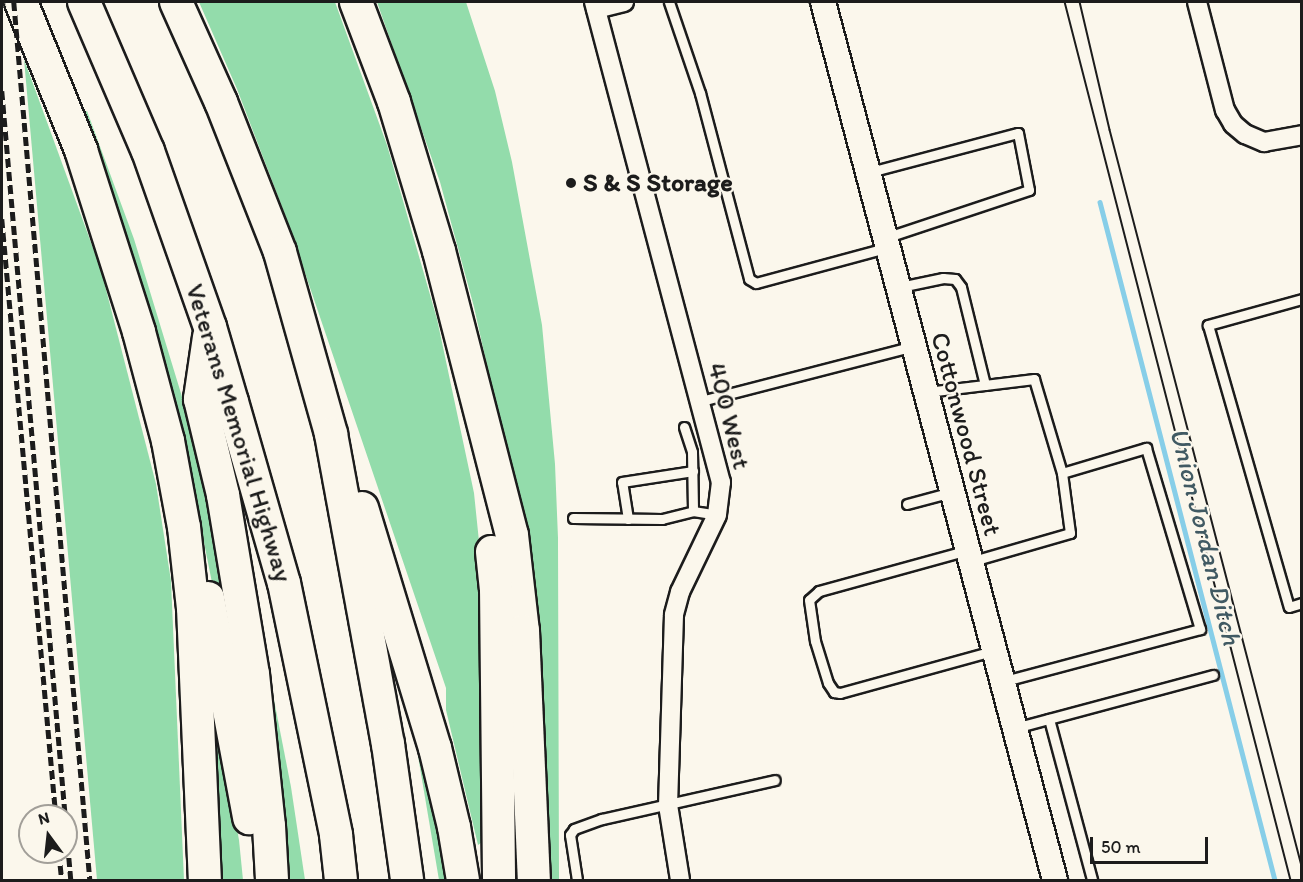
<!DOCTYPE html>
<html>
<head>
<meta charset="utf-8">
<style>
  body { margin:0 }
  #map { position:relative; width:1303px; height:882px; overflow:hidden; background:#fbf7ec; font-family:Itim,sans-serif }
  div>[style] { position:absolute }
  [style*='--x'] { left:calc(var(--x)*1px); top:calc(var(--y)*1px); width:calc(var(--w)*1px); rotate:calc(var(--a)*1deg) }
  .green>* { inset:0; background:#93dcab }
  .stream>* { height:4.5px; margin:-2.25px; padding:0 2.25px; transform-origin:2.25px; border-radius:2.25px; background:#87cee8 }
  .roads { filter:drop-shadow(2px 0 #1c1c1c) drop-shadow(-2px 0 #1c1c1c) drop-shadow(0 2px #1c1c1c) drop-shadow(0 -2px #1c1c1c) }
  .lane>* { height:9px; margin:-4.5px; padding:0 4.5px; transform-origin:4.5px; border-radius:4.5px; background:#fbf7ec }
  .street>* { height:18px; margin:-9px; padding:0 9px; transform-origin:9px; border-radius:9px; background:#fbf7ec }
  .secondary>* { height:24px; margin:-12px; padding:0 12px; transform-origin:12px; border-radius:12px; background:#fbf7ec }
  .highway>* { height:32px; margin:-16px; padding:0 16px; transform-origin:16px; border-radius:16px; background:#fbf7ec }
  .tram>* { height:1.5px; margin:-0.75px; padding:0 0.75px; transform-origin:0.75px; border-radius:0.75px; background:#1c1c1c }
  .rail>* { height:4.5px; margin-top:-2.25px; transform-origin:0; background:repeating-linear-gradient(90deg,#1c1c1c 0 9px,transparent 0 13.5px) }
  .dots>* { width:16px; height:16px; translate:-50% -50%; box-sizing:border-box; border:3px solid #fbf7ec; border-radius:50% }
  span { translate:-50% -50%; white-space:nowrap; text-align:center; line-height:1.15; -webkit-text-stroke:4.5px #fbf7ec; paint-order:stroke }
  .poi-label { font-size:26px; color:#1c1c1c; font-weight:700 }
  .left { translate:0 -50%; text-align:left }
  .street-label { font-size:26px; color:#1c1c1c }
  .water-label { font-size:27px; color:#415a63; font-style:italic }
  .frame { position:absolute; inset:0; border:3px solid #1c1c1c; pointer-events:none }
  .north { position:absolute; left:18px; top:804px; width:60px; height:60px; box-sizing:border-box; background:#fbf7ec; border:2px solid #a29f99; border-radius:50%; rotate:345deg; font-size:16px; font-weight:700; line-height:24px; text-align:center; color:#1c1c1c }
  .north::after { content:''; display:block; margin:auto; width:21px; height:27px; background:#1c1c1c; clip-path:polygon(50% 0,100% 100%,50% 72%,0 100%) }
  .scale { position:absolute; left:1090px; top:837px; width:118px; height:27px; box-sizing:border-box; border:3px solid #1c1c1c; border-top:0; padding-left:8px; font-size:18px; line-height:21px; white-space:nowrap; color:#1c1c1c; -webkit-text-stroke:4px #fbf7ec; paint-order:stroke }
</style>
</head>
<body>
<div id="map">
  <div class="green">
    <div style="clip-path:polygon(199px 2px,335px 2px,387px 145px,437px 319px,474px 493px,486px 609px,485px 840px,478px 845px,446px 710px,446px 688px,287px 220px,237px 89px)"></div>
    <div style="clip-path:polygon(377px 2px,466px 2px,495px 91px,512px 162px,542px 325px,555px 464px,558px 538px,559px 880px,549px 880px,540px 698px,505px 447px,474px 307px,440px 182px)"></div>
    <div style="clip-path:polygon(24px 59px,101px 270px,156px 484px,171px 581px,184px 880px,97px 880px)"></div>
    <div style="clip-path:polygon(87px 111px,134px 239px,183px 400px,223px 574px,233px 632px,219px 618px,193px 487px,80px 116px)"></div>
    <div style="clip-path:polygon(266px 659px,291px 787px,305px 880px,284px 880px)"></div>
    <div style="clip-path:polygon(211px 700px,214px 701px,239px 840px,243px 880px,221px 880px)"></div>
    <div style="clip-path:polygon(427px 753px,451px 880px,439px 880px,418px 756px)"></div>
  </div>
  <div class="stream">
    <div style="--x:1100;--y:202;--w:700;--a:75.53"></div>
  </div>
  <div class="roads">
    <div class="lane">
      <div style="--x:669;--y:2;--w:96;--a:71.2"></div>
      <div style="--x:700;--y:93;--w:192;--a:75.2"></div>
      <div style="--x:749;--y:279;--w:8;--a:30"></div>
      <div style="--x:756;--y:283;--w:135;--a:-15.1"></div>
      <div style="--x:870;--y:172;--w:153;--a:-14.8"></div>
      <div style="--x:1018;--y:133;--w:58;--a:79.1"></div>
      <div style="--x:1029;--y:190;--w:152;--a:161.6"></div>
      <div style="--x:900;--y:287;--w:44;--a:-11.8"></div>
      <div style="--x:943;--y:278;--w:12;--a:5"></div>
      <div style="--x:955;--y:279;--w:10;--a:53"></div>
      <div style="--x:961;--y:287;--w:101;--a:76.2"></div>
      <div style="--x:1302;--y:299;--w:98;--a:164.5"></div>
      <div style="--x:1208;--y:325;--w:293;--a:74"></div>
      <div style="--x:1289;--y:607;--w:14;--a:-17"></div>
      <div style="--x:927;--y:392;--w:108;--a:-6.9"></div>
      <div style="--x:1034;--y:379;--w:98;--a:73.4"></div>
      <div style="--x:1062;--y:473;--w:88;--a:-16.6"></div>
      <div style="--x:1146;--y:448;--w:189;--a:73.4"></div>
      <div style="--x:1200;--y:629;--w:202;--a:165.1"></div>
      <div style="--x:701;--y:401;--w:219;--a:-14.5"></div>
      <div style="--x:684;--y:427;--w:26;--a:72"></div>
      <div style="--x:692;--y:452;--w:59;--a:89"></div>
      <div style="--x:693;--y:511;--w:24;--a:9"></div>
      <div style="--x:907;--y:504;--w:47;--a:-14.9"></div>
      <div style="--x:573;--y:518;--w:89;--a:0.6"></div>
      <div style="--x:662;--y:519;--w:32;--a:-14"></div>
      <div style="--x:628;--y:519;--w:37;--a:-99"></div>
      <div style="--x:622;--y:482;--w:72;--a:-8.8"></div>
      <div style="--x:968;--y:550;--w:155;--a:164.6"></div>
      <div style="--x:819;--y:591;--w:13;--a:138"></div>
      <div style="--x:809;--y:600;--w:41;--a:81.7"></div>
      <div style="--x:815;--y:641;--w:44;--a:72.8"></div>
      <div style="--x:828;--y:683;--w:11;--a:56"></div>
      <div style="--x:834;--y:692;--w:6;--a:9"></div>
      <div style="--x:840;--y:693;--w:159;--a:-15.4"></div>
      <div style="--x:973;--y:561;--w:101;--a:-16.1"></div>
      <div style="--x:1070;--y:533;--w:61;--a:-97.6"></div>
      <div style="--x:1049;--y:719;--w:167;--a:75"></div>
      <div style="--x:1015;--y:728;--w:205;--a:-15"></div>
      <div style="--x:577;--y:880;--w:46;--a:-98.8"></div>
      <div style="--x:570;--y:835;--w:7;--a:-56"></div>
      <div style="--x:574;--y:829;--w:30;--a:-20"></div>
      <div style="--x:602;--y:819;--w:177;--a:-12.7"></div>
    </div>
    <div class="street">
      <div style="--x:594;--y:2;--w:497;--a:75.2"></div>
      <div style="--x:721;--y:482;--w:33;--a:97"></div>
      <div style="--x:717;--y:515;--w:85;--a:115.7"></div>
      <div style="--x:680;--y:592;--w:24;--a:105"></div>
      <div style="--x:674;--y:615;--w:190;--a:91.8"></div>
      <div style="--x:668;--y:805;--w:76;--a:80.9"></div>
      <div style="--x:1197;--y:2;--w:112;--a:75.5"></div>
      <div style="--x:1225;--y:110;--w:16;--a:60"></div>
      <div style="--x:1233;--y:124;--w:16;--a:40"></div>
      <div style="--x:1245;--y:134;--w:21;--a:23"></div>
      <div style="--x:1264;--y:142;--w:39;--a:-10"></div>
      <div style="--x:596;--y:9;--w:29;--a:-14"></div>
    </div>
    <div class="secondary">
      <div style="--x:823;--y:2;--w:908;--a:75.2"></div>
    </div>
    <div class="highway">
      <div style="--x:21;--y:2;--w:160;--a:67.9"></div>
      <div style="--x:81;--y:150;--w:191;--a:72.3"></div>
      <div style="--x:139;--y:332;--w:113;--a:75.1"></div>
      <div style="--x:168;--y:441;--w:87;--a:79.5"></div>
      <div style="--x:184;--y:527;--w:81;--a:83.7"></div>
      <div style="--x:193;--y:608;--w:272;--a:87.5"></div>
      <div style="--x:84;--y:2;--w:162;--a:66.8"></div>
      <div style="--x:148;--y:151;--w:187;--a:70.6"></div>
      <div style="--x:210;--y:327;--w:78;--a:73.7"></div>
      <div style="--x:232;--y:402;--w:188;--a:74"></div>
      <div style="--x:284;--y:583;--w:257;--a:78.3"></div>
      <div style="--x:336;--y:835;--w:45;--a:83.7"></div>
      <div style="--x:176;--y:2;--w:110;--a:65.8"></div>
      <div style="--x:221;--y:102;--w:161;--a:68.5"></div>
      <div style="--x:280;--y:252;--w:189;--a:74.3"></div>
      <div style="--x:331;--y:434;--w:315;--a:79.6"></div>
      <div style="--x:388;--y:744;--w:137;--a:82"></div>
      <div style="--x:356;--y:2;--w:107;--a:69.2"></div>
      <div style="--x:394;--y:102;--w:156;--a:73.2"></div>
      <div style="--x:439;--y:251;--w:293;--a:75.6"></div>
      <div style="--x:512;--y:535;--w:97;--a:83.5"></div>
      <div style="--x:523;--y:631;--w:249;--a:87.5"></div>
      <div style="--x:209;--y:337;--w:63;--a:98.3"></div>
      <div style="--x:200;--y:399;--w:99;--a:76.5"></div>
      <div style="--x:223;--y:495;--w:181;--a:80.5"></div>
      <div style="--x:253;--y:674;--w:153;--a:84"></div>
      <div style="--x:269;--y:826;--w:54;--a:86.8"></div>
      <div style="--x:362;--y:508;--w:251;--a:73.1"></div>
      <div style="--x:435;--y:748;--w:81;--a:76.5"></div>
      <div style="--x:454;--y:827;--w:54;--a:80.4"></div>
      <div style="--x:492;--y:552;--w:36;--a:84"></div>
      <div style="--x:496;--y:588;--w:292;--a:89.4"></div>
      <div style="--x:208;--y:598;--w:224;--a:79.4"></div>
    </div>
  </div>
  <div class="tram">
    <div style="--x:1065;--y:2;--w:907;--a:75.57"></div>
    <div style="--x:1080;--y:2;--w:131;--a:76.8"></div>
    <div style="--x:1110;--y:130;--w:761;--a:75.38"></div>
  </div>
  <div class="rail">
    <div style="--x:14;--y:2;--w:881;--a:85.05"></div>
    <div style="--x:2;--y:91;--w:792;--a:85"></div>
    <div style="--x:2;--y:219;--w:599;--a:84.83"></div>
    <div style="--x:59;--y:852;--w:28;--a:84"></div>
  </div>
  <div class="dots">
    <div style="left:571px;top:183px;background:#1c1c1c"></div>
  </div>
  <div class="poi-label">
    <span class="left" style="left:583px;top:183px">S &amp; S Storage</span>
  </div>
  <div class="street-label">
    <span style="left:729px;top:416px;rotate:76deg">400 West</span>
    <span style="left:239px;top:433px;rotate:73deg">Veterans Memorial Highway</span>
    <span style="left:966px;top:434px;rotate:75deg">Cottonwood Street</span>
  </div>
  <div class="water-label">
    <span style="left:1206px;top:536px;rotate:76deg">Union Jordan Ditch</span>
  </div>
  <div class="frame"></div>
  <div class="north">N</div>
  <div class="scale">50 m</div>
</div>
</body>
</html>
